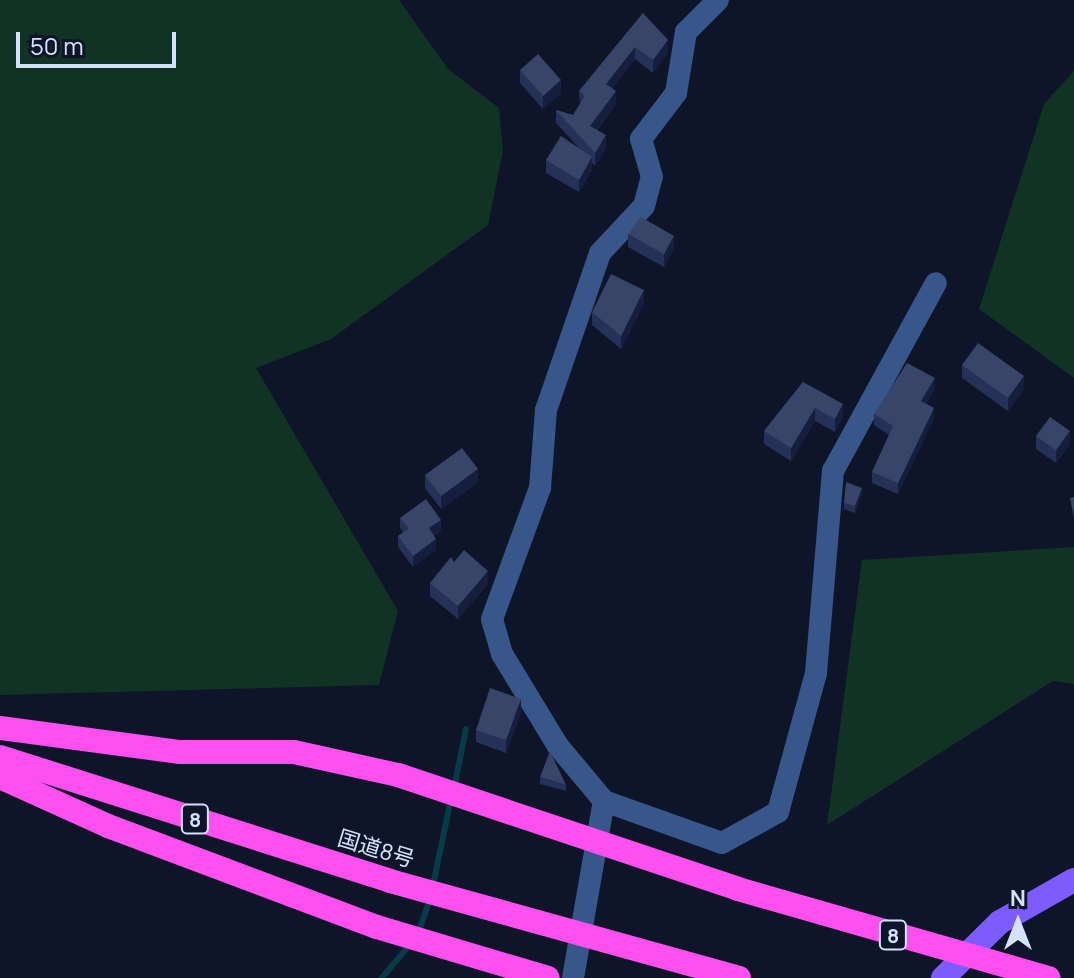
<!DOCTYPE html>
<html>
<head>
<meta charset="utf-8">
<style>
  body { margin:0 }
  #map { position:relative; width:1074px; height:978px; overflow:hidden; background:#0e1528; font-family:Manrope,"Noto Sans JP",sans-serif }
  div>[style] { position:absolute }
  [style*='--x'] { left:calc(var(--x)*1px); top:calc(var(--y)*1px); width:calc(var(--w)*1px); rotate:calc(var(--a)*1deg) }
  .green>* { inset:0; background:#113323 }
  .stream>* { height:6px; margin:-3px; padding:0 3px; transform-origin:3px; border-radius:3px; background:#073b48 }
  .minor>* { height:22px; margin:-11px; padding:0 11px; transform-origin:11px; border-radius:11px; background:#37578a }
  .major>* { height:24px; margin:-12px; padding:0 12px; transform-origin:12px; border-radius:12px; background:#7d5cff }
  .highway>* { height:24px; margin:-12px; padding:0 12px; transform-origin:12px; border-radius:12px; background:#ff50ef }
  .wall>* { inset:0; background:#263157 }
  .shaded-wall>* { inset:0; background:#151e3c }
  .building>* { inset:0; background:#394469 }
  span { translate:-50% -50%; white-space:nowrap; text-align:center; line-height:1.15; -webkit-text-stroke:6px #0e1528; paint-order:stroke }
  .shield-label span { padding:2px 6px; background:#0e1528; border:2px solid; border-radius:6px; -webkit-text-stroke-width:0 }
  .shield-label { font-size:20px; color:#d5e2ff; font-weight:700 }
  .street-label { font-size:22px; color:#d5e2ff }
  .north { position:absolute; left:978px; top:882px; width:80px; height:80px; -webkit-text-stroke:6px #0e1528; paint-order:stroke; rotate:0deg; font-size:22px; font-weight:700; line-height:32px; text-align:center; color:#d5e2ff }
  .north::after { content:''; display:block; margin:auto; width:28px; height:36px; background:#d5e2ff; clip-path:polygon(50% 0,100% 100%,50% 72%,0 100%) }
  .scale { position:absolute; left:16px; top:32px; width:160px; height:36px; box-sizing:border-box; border:4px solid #d5e2ff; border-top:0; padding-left:10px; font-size:24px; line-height:28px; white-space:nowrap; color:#d5e2ff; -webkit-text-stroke:6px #0e1528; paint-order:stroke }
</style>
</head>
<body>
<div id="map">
  <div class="green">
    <div style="clip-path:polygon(0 0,399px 0,448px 69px,499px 108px,503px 150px,488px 225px,331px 339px,256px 368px,398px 611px,379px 685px,0 695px)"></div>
    <div style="clip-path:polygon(1074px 71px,1074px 378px,979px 309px,1044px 104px)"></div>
    <div style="clip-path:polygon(1074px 547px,1074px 684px,1053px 681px,827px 825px,862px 560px)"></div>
  </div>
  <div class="stream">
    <div style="--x:454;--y:788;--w:60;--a:-78.5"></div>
    <div style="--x:433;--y:885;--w:88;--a:-78.2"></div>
    <div style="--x:418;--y:934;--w:40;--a:-71.1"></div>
    <div style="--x:382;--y:978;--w:45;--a:-50.4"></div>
  </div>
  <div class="minor">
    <div style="--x:604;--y:801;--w:125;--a:19.6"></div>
    <div style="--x:722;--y:843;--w:64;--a:-29"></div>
    <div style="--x:778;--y:812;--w:144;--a:-74.7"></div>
    <div style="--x:816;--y:673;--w:203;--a:-85.2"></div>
    <div style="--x:833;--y:471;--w:214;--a:-61.3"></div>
    <div style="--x:573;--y:978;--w:180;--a:-80.1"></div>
    <div style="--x:604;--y:801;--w:72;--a:-129.9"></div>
    <div style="--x:558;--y:746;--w:108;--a:-121.3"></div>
    <div style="--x:502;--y:654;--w:36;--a:-106"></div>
    <div style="--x:492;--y:619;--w:140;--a:-69.9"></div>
    <div style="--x:540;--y:488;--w:78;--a:-85.6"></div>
    <div style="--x:546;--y:410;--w:166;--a:-71"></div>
    <div style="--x:600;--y:253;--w:64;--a:-46.9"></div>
    <div style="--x:644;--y:206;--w:30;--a:-75"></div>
    <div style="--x:652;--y:177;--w:40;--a:-106"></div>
    <div style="--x:641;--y:139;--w:58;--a:-52.7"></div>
    <div style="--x:676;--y:93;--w:62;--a:-80.7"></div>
    <div style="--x:686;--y:32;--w:45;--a:-45"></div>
  </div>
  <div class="major">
    <div style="--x:943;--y:978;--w:80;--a:-44.5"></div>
    <div style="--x:1000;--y:922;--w:85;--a:-29.6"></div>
  </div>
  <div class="highway">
    <div style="--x:0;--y:728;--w:182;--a:7.6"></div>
    <div style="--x:180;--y:752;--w:114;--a:0"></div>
    <div style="--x:294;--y:752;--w:107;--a:12.5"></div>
    <div style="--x:398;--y:775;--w:359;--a:18.5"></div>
    <div style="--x:738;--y:889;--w:323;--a:16"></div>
    <div style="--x:0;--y:757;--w:409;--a:17.6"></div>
    <div style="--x:390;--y:881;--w:362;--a:15.5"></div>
    <div style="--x:0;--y:777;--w:119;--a:24.4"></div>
    <div style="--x:108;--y:826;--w:287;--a:20.6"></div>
    <div style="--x:377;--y:927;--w:178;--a:16.6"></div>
  </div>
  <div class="wall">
    <div style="clip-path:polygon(643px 13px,668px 53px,653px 73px,635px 59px,612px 89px,616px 104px,597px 130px,606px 148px,595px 166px,592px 163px,592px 170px,579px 192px,546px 173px,546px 160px,578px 147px,556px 123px,556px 110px,573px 115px,580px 104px,579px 91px)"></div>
    <div style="clip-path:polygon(520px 70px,561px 93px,543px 109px,520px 83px)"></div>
    <div style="clip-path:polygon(628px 234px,674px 249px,664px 267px,628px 247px)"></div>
    <div style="clip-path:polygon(644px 303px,621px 349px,592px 325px,592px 312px)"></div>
    <div style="clip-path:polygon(962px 365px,1024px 389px,1008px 411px,962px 378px)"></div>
    <div style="clip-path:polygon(803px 382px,843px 417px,835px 432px,815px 421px,791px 461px,764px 444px,764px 431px)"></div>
    <div style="clip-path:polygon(935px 389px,926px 404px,934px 418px,898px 494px,872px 483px,872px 472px,889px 435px,874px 425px,874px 414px)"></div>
    <div style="clip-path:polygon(1036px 436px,1070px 444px,1056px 463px,1036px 449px)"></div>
    <div style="clip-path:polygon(425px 475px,478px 482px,441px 509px,425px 488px)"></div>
    <div style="clip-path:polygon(862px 494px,855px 513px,844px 509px,844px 503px)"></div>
    <div style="clip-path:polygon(400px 518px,441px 531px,434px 536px,436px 550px,413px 567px,398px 547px,398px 536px,403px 532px,400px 528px)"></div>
    <div style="clip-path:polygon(454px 562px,488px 584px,458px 619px,430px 596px,430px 583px)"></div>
    <div style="clip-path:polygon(521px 712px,506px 753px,476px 742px,476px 730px)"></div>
    <div style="clip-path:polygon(540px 777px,566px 785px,566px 791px,540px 784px)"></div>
  </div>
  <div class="shaded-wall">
    <div style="clip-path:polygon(668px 40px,668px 53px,653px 73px,653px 60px)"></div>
    <div style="clip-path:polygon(635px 47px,635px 59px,606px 97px,606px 84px)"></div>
    <div style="clip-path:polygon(561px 80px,561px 93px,543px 109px,543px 96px)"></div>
    <div style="clip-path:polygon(616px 91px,616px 104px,590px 138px,590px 126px)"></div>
    <div style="clip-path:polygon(606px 135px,606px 148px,595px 166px,595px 153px)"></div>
    <div style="clip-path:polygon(592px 157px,592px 170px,579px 192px,579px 180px)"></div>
    <div style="clip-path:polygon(674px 236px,674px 249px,664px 267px,664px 254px)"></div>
    <div style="clip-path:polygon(644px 290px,644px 303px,621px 349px,621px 336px)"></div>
    <div style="clip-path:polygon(1024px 376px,1024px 389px,1008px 411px,1008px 398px)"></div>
    <div style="clip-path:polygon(935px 378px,935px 389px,921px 412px,921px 401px)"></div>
    <div style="clip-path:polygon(843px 404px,843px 417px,835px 432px,835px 419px)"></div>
    <div style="clip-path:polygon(815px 408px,815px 421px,791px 461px,791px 448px)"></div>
    <div style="clip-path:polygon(934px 408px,934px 418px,898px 494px,898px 483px)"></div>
    <div style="clip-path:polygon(1070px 431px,1070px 444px,1056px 463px,1056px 450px)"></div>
    <div style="clip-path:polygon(478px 469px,478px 482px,441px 509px,441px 496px)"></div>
    <div style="clip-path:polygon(862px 488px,862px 494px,855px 513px,855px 506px)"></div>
    <div style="clip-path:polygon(441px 520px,441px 531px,429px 539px,429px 528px)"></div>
    <div style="clip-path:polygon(436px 539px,436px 550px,413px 567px,413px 556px)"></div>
    <div style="clip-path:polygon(488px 571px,488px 584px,458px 619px,458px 606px)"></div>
    <div style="clip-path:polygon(521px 699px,521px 712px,506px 753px,506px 740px)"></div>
  </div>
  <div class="building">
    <div style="clip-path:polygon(643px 13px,668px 40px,653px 60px,635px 47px,606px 84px,616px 91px,590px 126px,606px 135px,595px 153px,556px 110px,573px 115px,585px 96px,579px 91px)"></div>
    <div style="clip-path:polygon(538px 54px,561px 80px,543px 96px,520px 70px)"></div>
    <div style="clip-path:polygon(561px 136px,592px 157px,579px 180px,546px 160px)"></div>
    <div style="clip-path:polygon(641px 217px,674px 236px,664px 254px,628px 234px)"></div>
    <div style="clip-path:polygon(611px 274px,644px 290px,621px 336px,592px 312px)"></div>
    <div style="clip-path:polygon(978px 343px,1024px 376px,1008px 398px,962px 365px)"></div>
    <div style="clip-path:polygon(907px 363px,935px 378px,921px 401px,934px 408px,898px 483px,872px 472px,893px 426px,874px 414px)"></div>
    <div style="clip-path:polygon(803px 382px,843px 404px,835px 419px,815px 408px,791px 448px,764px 431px)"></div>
    <div style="clip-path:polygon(1050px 417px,1070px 431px,1056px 450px,1036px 436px)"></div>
    <div style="clip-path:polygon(462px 448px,478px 469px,441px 496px,425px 475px)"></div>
    <div style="clip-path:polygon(846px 482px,862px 488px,855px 506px,844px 503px)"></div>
    <div style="clip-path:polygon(1074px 497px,1074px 518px,1070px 498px)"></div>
    <div style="clip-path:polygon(426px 499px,441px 520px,429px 528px,436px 539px,413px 556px,398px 536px,409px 529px,400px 518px)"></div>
    <div style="clip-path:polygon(464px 550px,488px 571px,458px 606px,430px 583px,451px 557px,454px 562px)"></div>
    <div style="clip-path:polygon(490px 688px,521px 699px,506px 740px,476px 730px)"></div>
    <div style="clip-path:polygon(550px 751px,566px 785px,540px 777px)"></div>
  </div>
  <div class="shield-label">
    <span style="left:195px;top:819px">8</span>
    <span style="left:893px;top:935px">8</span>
  </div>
  <div class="street-label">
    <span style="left:376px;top:849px;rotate:17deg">国道8号</span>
  </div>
  <div class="north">N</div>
  <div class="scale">50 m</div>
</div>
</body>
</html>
